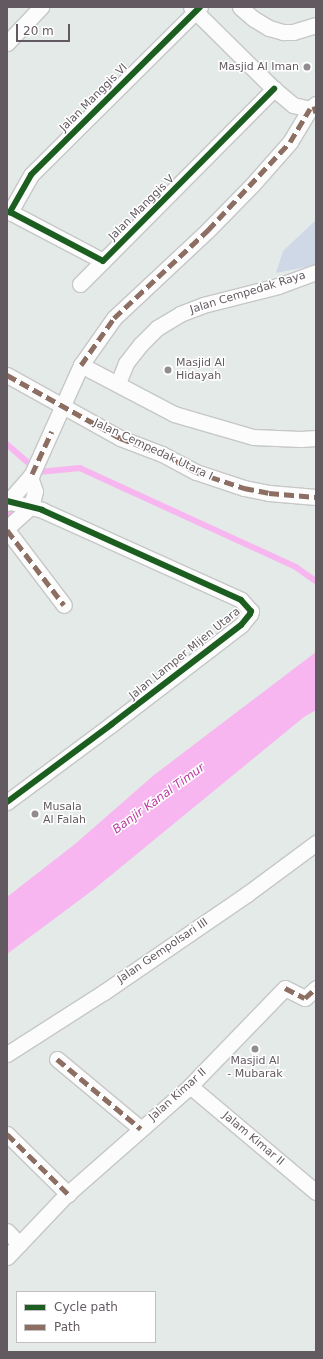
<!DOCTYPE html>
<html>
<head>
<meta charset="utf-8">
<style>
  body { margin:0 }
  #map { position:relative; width:323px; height:1359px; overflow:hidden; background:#e4eae7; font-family:"DejaVu Sans",sans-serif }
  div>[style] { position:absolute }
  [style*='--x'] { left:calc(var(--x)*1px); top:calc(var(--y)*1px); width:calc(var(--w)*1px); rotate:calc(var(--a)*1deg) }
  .green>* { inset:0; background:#cfd8e6 }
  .water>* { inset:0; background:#f7b6ef }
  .stream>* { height:5.5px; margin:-2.75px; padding:0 2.75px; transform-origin:2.75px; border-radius:2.75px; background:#f7b6ef }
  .roads { filter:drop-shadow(1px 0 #c6c7c7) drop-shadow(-1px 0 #c6c7c7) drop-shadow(0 1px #c6c7c7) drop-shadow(0 -1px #c6c7c7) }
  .minor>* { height:15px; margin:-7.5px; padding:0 7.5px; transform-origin:7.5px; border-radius:7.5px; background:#fbfcfb }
  .quiet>* { height:5px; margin-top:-2.5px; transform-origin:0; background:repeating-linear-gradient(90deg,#8d6e63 0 10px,transparent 0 15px) }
  .cycleway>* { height:6px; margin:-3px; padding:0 3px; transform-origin:3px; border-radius:3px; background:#1b5e20 }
  .dots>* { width:11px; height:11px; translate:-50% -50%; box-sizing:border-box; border:2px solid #fff; border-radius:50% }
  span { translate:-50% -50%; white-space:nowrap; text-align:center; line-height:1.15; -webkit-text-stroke:3px #fff; paint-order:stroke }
  .poi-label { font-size:11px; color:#635a61 }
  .right { translate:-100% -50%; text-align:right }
  .left { translate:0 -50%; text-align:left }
  .street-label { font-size:11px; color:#635a61 }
  .water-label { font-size:12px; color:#bd3da2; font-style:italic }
  .frame { position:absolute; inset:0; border:8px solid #635a61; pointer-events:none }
  .legend { position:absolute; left:16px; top:1291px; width:140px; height:52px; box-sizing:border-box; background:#fff; border:1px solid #c1bdc0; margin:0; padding:5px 7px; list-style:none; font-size:12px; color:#635a61 }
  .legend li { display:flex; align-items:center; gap:8px; height:20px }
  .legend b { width:20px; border:1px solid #c1bdc0 }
  .scale { position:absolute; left:16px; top:24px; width:54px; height:18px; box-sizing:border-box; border:2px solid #635a61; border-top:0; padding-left:5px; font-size:12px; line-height:14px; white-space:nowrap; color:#635a61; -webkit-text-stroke:3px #fff; paint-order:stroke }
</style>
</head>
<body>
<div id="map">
  <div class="green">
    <div style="clip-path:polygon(316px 220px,316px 265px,276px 273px,283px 251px)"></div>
  </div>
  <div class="water">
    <div style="clip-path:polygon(316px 652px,316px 710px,304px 717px,93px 890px,7px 954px,7px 897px,75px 844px,154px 775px)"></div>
  </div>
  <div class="stream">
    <div style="--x:7;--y:444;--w:43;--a:41.2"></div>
    <div style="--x:39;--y:472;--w:41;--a:-5.6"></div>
    <div style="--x:80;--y:468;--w:238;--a:24.6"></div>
    <div style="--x:296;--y:567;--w:24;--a:35"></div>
    <div style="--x:7;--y:516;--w:9;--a:-49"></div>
  </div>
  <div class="roads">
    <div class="minor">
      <div style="--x:191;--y:7;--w:117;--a:44.7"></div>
      <div style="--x:274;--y:89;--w:25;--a:40"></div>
      <div style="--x:293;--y:105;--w:17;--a:13"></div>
      <div style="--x:200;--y:7;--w:238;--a:135.2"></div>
      <div style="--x:31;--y:175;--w:43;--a:119.6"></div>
      <div style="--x:10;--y:212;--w:105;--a:27.8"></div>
      <div style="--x:103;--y:261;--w:243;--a:-45.2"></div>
      <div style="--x:240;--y:7;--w:18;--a:41"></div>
      <div style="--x:254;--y:19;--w:17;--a:31"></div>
      <div style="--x:269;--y:28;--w:15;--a:16"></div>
      <div style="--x:283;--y:32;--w:10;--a:0"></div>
      <div style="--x:293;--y:32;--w:24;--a:-17"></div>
      <div style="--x:7;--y:43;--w:50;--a:-46.6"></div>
      <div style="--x:80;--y:284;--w:33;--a:-45"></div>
      <div style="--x:81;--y:365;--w:57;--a:-54.9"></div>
      <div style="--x:114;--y:318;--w:129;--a:-43.1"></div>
      <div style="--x:208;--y:230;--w:64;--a:-45.6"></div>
      <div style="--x:253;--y:184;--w:56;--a:-48.6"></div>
      <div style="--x:290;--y:142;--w:39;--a:-59"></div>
      <div style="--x:310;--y:109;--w:8;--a:-40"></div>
      <div style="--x:7;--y:375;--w:129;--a:29.1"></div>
      <div style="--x:120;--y:438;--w:45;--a:20.9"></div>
      <div style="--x:162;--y:454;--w:38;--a:28"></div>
      <div style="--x:196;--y:472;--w:51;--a:18.4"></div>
      <div style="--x:244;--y:488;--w:25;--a:11"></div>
      <div style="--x:269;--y:493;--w:47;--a:4.9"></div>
      <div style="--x:118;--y:383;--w:22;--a:-68"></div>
      <div style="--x:126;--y:363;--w:24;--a:-52"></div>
      <div style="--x:141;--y:344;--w:23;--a:-45"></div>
      <div style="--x:157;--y:328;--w:27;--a:-31"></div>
      <div style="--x:180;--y:314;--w:25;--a:-21"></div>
      <div style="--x:203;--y:305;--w:77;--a:-14.2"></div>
      <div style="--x:278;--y:286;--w:40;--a:-20.2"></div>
      <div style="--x:7;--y:501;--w:36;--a:14"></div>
      <div style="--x:42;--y:510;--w:218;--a:24.3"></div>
      <div style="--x:241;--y:600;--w:15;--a:48"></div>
      <div style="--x:251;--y:611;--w:3;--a:108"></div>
      <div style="--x:250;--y:614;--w:14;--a:129"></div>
      <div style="--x:241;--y:625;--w:163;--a:142.5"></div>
      <div style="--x:112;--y:724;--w:131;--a:143.4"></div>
      <div style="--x:7;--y:503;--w:38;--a:-49"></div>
      <div style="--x:32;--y:474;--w:120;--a:-65.8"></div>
      <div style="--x:81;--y:365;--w:105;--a:27.8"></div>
      <div style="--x:174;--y:414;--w:82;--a:16.2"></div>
      <div style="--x:253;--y:437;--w:48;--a:2.4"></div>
      <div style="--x:301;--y:439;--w:15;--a:-4"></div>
      <div style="--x:7;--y:528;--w:30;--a:-42"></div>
      <div style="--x:29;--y:508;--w:10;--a:-66"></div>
      <div style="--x:33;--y:499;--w:8;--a:-76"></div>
      <div style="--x:35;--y:491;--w:15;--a:-110"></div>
      <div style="--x:7;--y:530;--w:94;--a:52.8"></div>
      <div style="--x:7;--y:1054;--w:115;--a:-32.6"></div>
      <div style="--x:104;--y:992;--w:173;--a:-34.4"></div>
      <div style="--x:247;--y:894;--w:86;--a:-36.5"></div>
      <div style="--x:57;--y:1059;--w:109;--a:39.8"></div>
      <div style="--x:190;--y:1086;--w:165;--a:40.1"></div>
      <div style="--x:7;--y:1134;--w:86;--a:44.5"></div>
      <div style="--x:7;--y:1231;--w:18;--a:47"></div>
      <div style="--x:7;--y:1257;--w:84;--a:-46.4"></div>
      <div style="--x:65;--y:1196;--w:167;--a:-41.3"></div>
      <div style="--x:190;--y:1086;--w:136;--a:-45.9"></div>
      <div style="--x:285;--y:988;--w:22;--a:27"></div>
      <div style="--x:305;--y:998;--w:15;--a:-42"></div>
    </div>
  </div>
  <div class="quiet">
    <div style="--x:314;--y:106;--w:7;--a:74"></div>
    <div style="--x:81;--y:365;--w:57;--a:-54.9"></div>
    <div style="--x:114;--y:318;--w:129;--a:-43.1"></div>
    <div style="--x:208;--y:230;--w:120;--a:-47"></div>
    <div style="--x:290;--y:142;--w:39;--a:-59"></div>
    <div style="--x:7;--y:375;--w:129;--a:29.1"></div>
    <div style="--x:120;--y:438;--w:45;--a:20.9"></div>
    <div style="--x:162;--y:454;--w:38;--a:28"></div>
    <div style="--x:196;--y:472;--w:51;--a:18.4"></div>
    <div style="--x:244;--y:488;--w:25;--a:11"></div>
    <div style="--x:269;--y:493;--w:47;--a:4.9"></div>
    <div style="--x:32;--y:474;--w:47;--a:-65.1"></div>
    <div style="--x:7;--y:530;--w:94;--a:52.8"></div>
    <div style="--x:285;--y:988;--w:22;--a:27"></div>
    <div style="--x:305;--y:998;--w:15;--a:-42"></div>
    <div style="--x:57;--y:1059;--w:109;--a:39.8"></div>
    <div style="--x:7;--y:1134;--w:86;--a:44.5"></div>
  </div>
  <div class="cycleway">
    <div style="--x:200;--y:7;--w:238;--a:135.2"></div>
    <div style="--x:31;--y:175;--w:43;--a:119.6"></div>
    <div style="--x:10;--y:212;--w:105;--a:27.8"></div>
    <div style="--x:103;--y:261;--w:243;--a:-45.2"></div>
    <div style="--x:7;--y:501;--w:36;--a:14"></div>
    <div style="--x:42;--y:510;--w:218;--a:24.3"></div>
    <div style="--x:241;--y:600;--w:15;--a:48"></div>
    <div style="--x:251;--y:611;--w:3;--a:108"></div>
    <div style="--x:250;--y:614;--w:14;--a:129"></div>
    <div style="--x:241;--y:625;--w:163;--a:142.5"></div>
    <div style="--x:112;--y:724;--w:131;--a:143.4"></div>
  </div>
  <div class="dots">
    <div style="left:307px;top:67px;background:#908c90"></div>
    <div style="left:168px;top:370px;background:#908c90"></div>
    <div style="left:35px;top:814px;background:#908c90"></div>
    <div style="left:255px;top:1049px;background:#908c90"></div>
  </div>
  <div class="poi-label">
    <span class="right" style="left:299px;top:67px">Masjid Al Iman</span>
    <span class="left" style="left:176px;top:370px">Masjid Al<br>Hidayah</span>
    <span class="left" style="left:43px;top:814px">Musala<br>Al Falah</span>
    <span style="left:255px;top:1068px">Masjid Al<br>- Mubarak</span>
  </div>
  <div class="street-label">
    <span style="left:94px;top:98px;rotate:-45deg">Jalan Manggis VI</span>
    <span style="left:142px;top:208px;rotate:-45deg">Jalan Manggis V</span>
    <span style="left:248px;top:293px;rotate:-17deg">Jalan Cempedak Raya</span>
    <span style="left:153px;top:450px;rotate:25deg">Jalan Cempedak Utara I</span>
    <span style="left:185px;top:654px;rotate:-39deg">Jalan Lamper Mijen Utara</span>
    <span style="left:163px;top:951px;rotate:-34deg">Jalan Gempolsari III</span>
    <span style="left:178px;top:1095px;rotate:-42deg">Jalan Kimar II</span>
    <span style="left:253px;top:1139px;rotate:40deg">Jalam Kimar II</span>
  </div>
  <div class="water-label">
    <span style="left:159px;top:799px;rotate:-36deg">Banjir Kanal Timur</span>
  </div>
  <div class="frame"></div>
  <ul class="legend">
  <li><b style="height:5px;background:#1b5e20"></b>Cycle path</li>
  <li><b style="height:5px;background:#8d6e63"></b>Path</li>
  </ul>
  <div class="scale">20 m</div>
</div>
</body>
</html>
